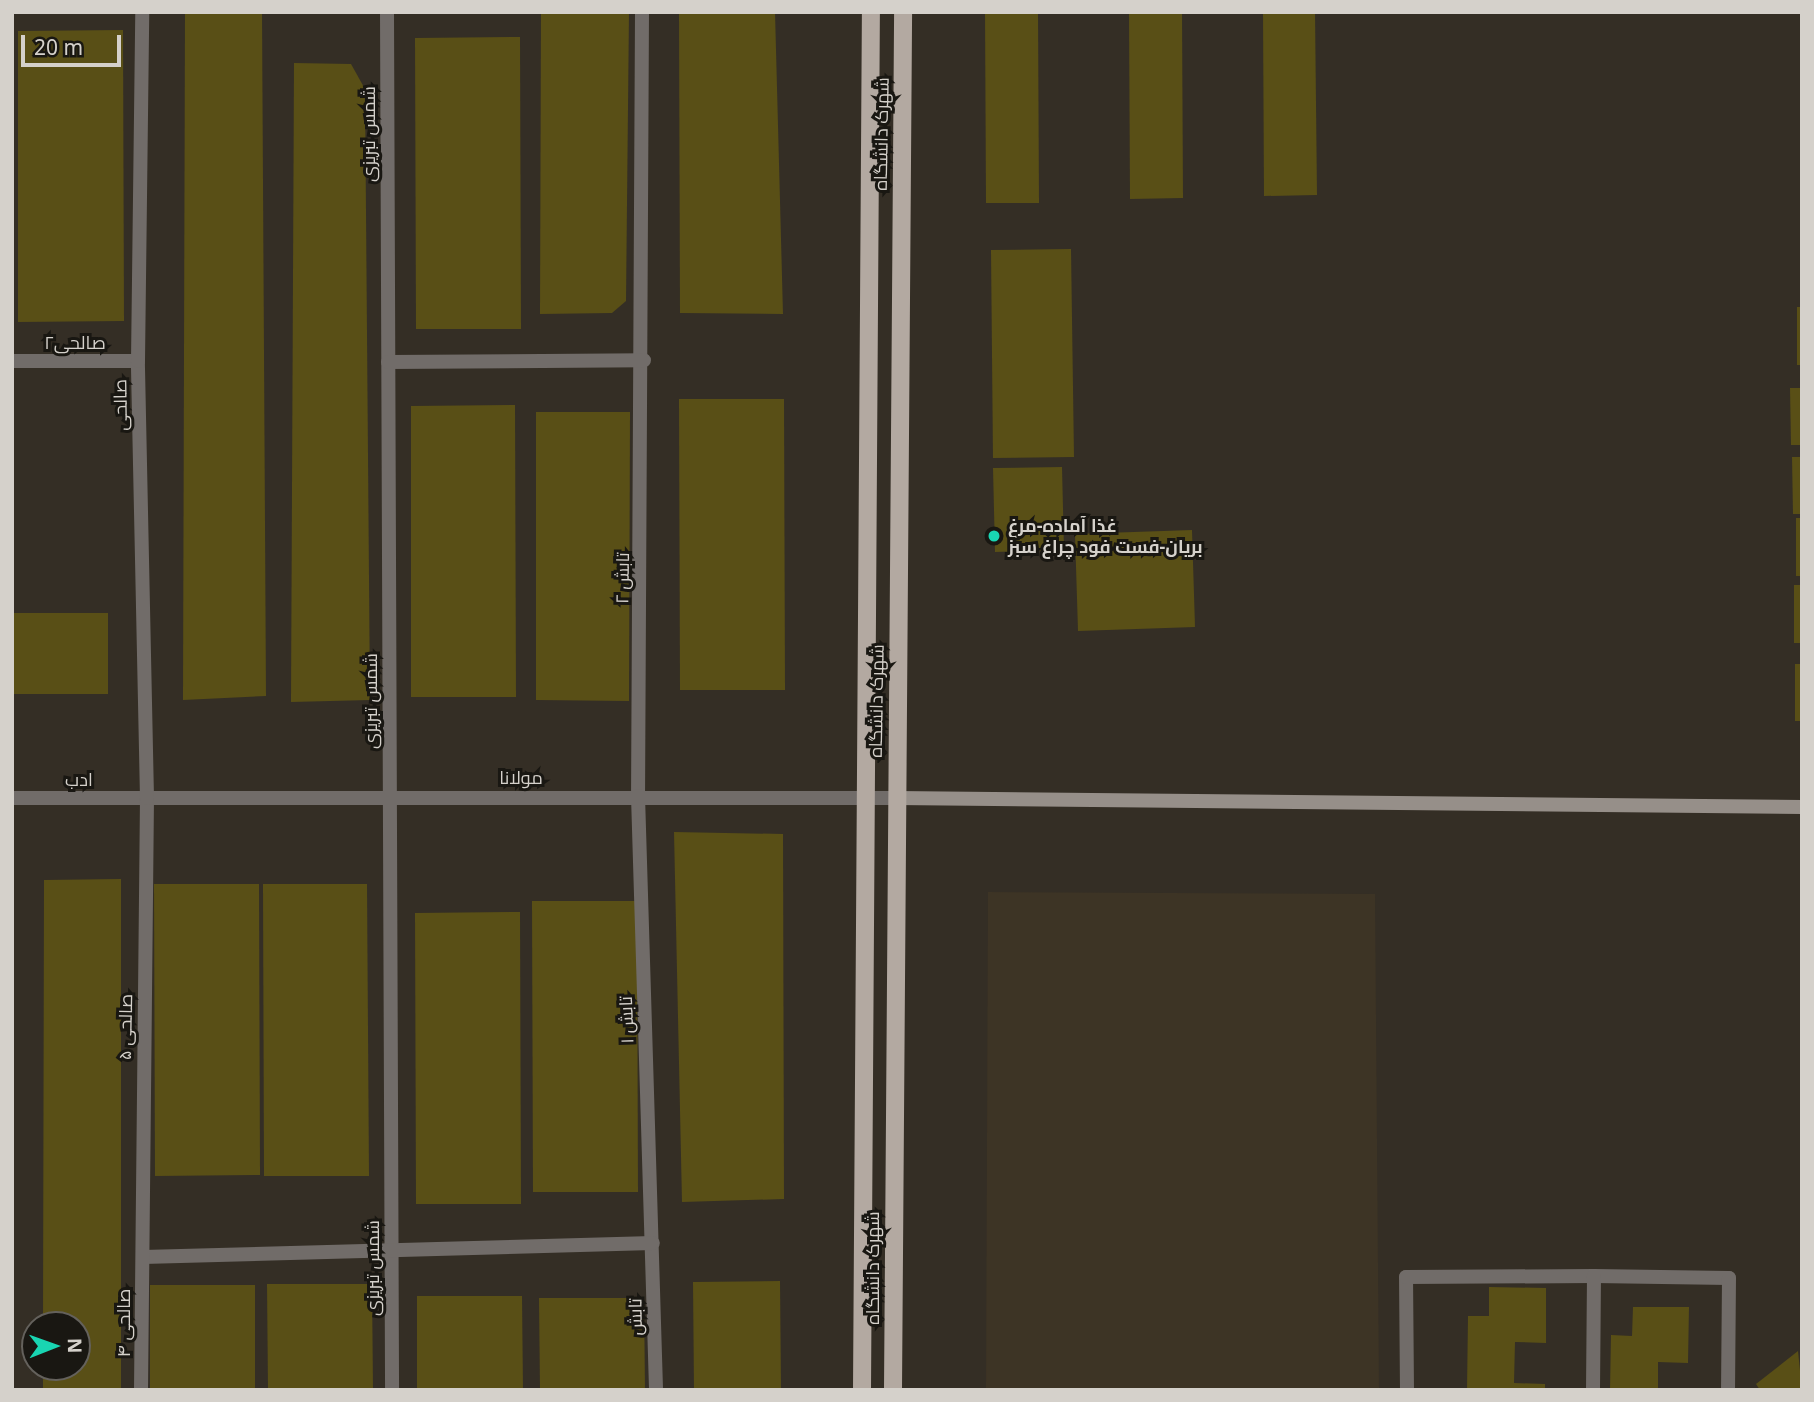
<!DOCTYPE html>
<html>
<head>
<meta charset="utf-8">
<style>
  body { margin:0 }
  #map { position:relative; width:1814px; height:1402px; overflow:hidden; background:#342e25; font-family:"Noto Sans",Cairo,sans-serif }
  div>[style] { position:absolute }
  [style*='--x'] { left:calc(var(--x)*1px); top:calc(var(--y)*1px); width:calc(var(--w)*1px); rotate:calc(var(--a)*1deg) }
  .built>* { inset:0; background:#3d3425 }
  .building>* { inset:0; background:#594f16 }
  .street>* { height:14px; margin:-7px; padding:0 7px; transform-origin:7px; border-radius:7px; background:#716c69 }
  .secondary>* { height:14px; margin:-7px; padding:0 7px; transform-origin:7px; border-radius:7px; background:#968f89 }
  .primary>* { height:18px; margin:-9px; padding:0 9px; transform-origin:9px; border-radius:9px; background:#b3a9a1 }
  .dots>* { width:19px; height:19px; translate:-50% -50%; box-sizing:border-box; border:4px solid #191712; border-radius:50% }
  span { translate:-50% -50%; white-space:nowrap; text-align:center; line-height:1.15; -webkit-text-stroke:6px #191712; paint-order:stroke }
  .street-label { font-size:18px; color:#d5d1cb }
  .poi-label { font-size:18px; color:#d5d1cb; font-weight:700 }
  .left { translate:0 -50%; text-align:left }
  .frame { position:absolute; inset:0; border:14px solid #d5d1cb; pointer-events:none }
  .north { position:absolute; left:21px; top:1311px; width:70px; height:70px; box-sizing:border-box; background:#191712; border:2px solid #64615c; border-radius:50%; rotate:89deg; font-size:19px; font-weight:700; line-height:28px; text-align:center; color:#d5d1cb }
  .north::after { content:''; display:block; margin:auto; width:24px; height:32px; background:#19d5b2; clip-path:polygon(50% 0,100% 100%,50% 72%,0 100%) }
  .scale { position:absolute; left:21px; top:35px; width:100px; height:32px; box-sizing:border-box; border:4px solid #d5d1cb; border-top:0; padding-left:9px; font-size:21px; line-height:24px; white-space:nowrap; color:#d5d1cb; -webkit-text-stroke:5px #191712; paint-order:stroke }
</style>
</head>
<body>
<div id="map">
  <div class="built">
    <div style="clip-path:polygon(988px 892px,1375px 894px,1379px 1390px,986px 1390px)"></div>
  </div>
  <div class="building">
    <div style="clip-path:polygon(185px 12px,262px 12px,266px 696px,183px 700px)"></div>
    <div style="clip-path:polygon(541px 12px,629px 12px,626px 301px,612px 313px,540px 314px)"></div>
    <div style="clip-path:polygon(679px 12px,775px 12px,783px 314px,680px 313px)"></div>
    <div style="clip-path:polygon(985px 12px,1038px 12px,1039px 203px,986px 203px)"></div>
    <div style="clip-path:polygon(1129px 12px,1182px 12px,1183px 198px,1130px 199px)"></div>
    <div style="clip-path:polygon(1263px 12px,1315px 12px,1317px 195px,1264px 196px)"></div>
    <div style="clip-path:polygon(123px 30px,124px 321px,18px 322px,18px 31px)"></div>
    <div style="clip-path:polygon(520px 37px,521px 329px,416px 329px,415px 38px)"></div>
    <div style="clip-path:polygon(294px 63px,351px 64px,365px 89px,370px 700px,291px 702px)"></div>
    <div style="clip-path:polygon(1071px 249px,1074px 457px,993px 458px,991px 250px)"></div>
    <div style="clip-path:polygon(1797px 307px,1802px 307px,1802px 365px,1797px 365px)"></div>
    <div style="clip-path:polygon(1790px 388px,1802px 388px,1802px 445px,1791px 445px)"></div>
    <div style="clip-path:polygon(679px 399px,784px 399px,785px 690px,680px 690px)"></div>
    <div style="clip-path:polygon(515px 405px,516px 697px,411px 697px,411px 406px)"></div>
    <div style="clip-path:polygon(536px 412px,630px 412px,629px 701px,536px 700px)"></div>
    <div style="clip-path:polygon(1792px 457px,1802px 457px,1802px 514px,1793px 514px)"></div>
    <div style="clip-path:polygon(1062px 467px,1064px 550px,995px 552px,993px 468px)"></div>
    <div style="clip-path:polygon(1796px 518px,1802px 518px,1802px 576px,1796px 576px)"></div>
    <div style="clip-path:polygon(1192px 530px,1195px 627px,1078px 631px,1075px 534px)"></div>
    <div style="clip-path:polygon(1794px 585px,1802px 585px,1802px 643px,1794px 643px)"></div>
    <div style="clip-path:polygon(12px 613px,108px 613px,108px 694px,12px 694px)"></div>
    <div style="clip-path:polygon(1795px 664px,1802px 664px,1802px 721px,1795px 721px)"></div>
    <div style="clip-path:polygon(674px 832px,783px 834px,784px 1199px,682px 1202px)"></div>
    <div style="clip-path:polygon(121px 879px,121px 1390px,43px 1390px,43px 1367px,77px 1367px,77px 1325px,43px 1325px,44px 880px)"></div>
    <div style="clip-path:polygon(154px 884px,259px 884px,260px 1175px,155px 1176px)"></div>
    <div style="clip-path:polygon(263px 884px,367px 884px,369px 1176px,264px 1176px)"></div>
    <div style="clip-path:polygon(532px 901px,637px 901px,638px 1192px,533px 1192px)"></div>
    <div style="clip-path:polygon(520px 912px,521px 1204px,416px 1204px,415px 913px)"></div>
    <div style="clip-path:polygon(780px 1281px,781px 1390px,694px 1390px,693px 1282px)"></div>
    <div style="clip-path:polygon(267px 1284px,372px 1284px,373px 1390px,268px 1390px)"></div>
    <div style="clip-path:polygon(150px 1285px,255px 1285px,255px 1390px,150px 1390px)"></div>
    <div style="clip-path:polygon(1489px 1287px,1546px 1288px,1546px 1343px,1515px 1342px,1514px 1383px,1545px 1384px,1545px 1390px,1467px 1390px,1468px 1316px,1489px 1316px)"></div>
    <div style="clip-path:polygon(417px 1296px,522px 1296px,523px 1390px,417px 1390px)"></div>
    <div style="clip-path:polygon(539px 1298px,644px 1298px,645px 1390px,540px 1390px)"></div>
    <div style="clip-path:polygon(1633px 1307px,1689px 1307px,1688px 1363px,1658px 1362px,1658px 1390px,1610px 1390px,1611px 1335px,1632px 1336px)"></div>
    <div style="clip-path:polygon(1798px 1351px,1802px 1390px,1760px 1390px,1756px 1384px)"></div>
  </div>
  <div class="street">
    <div style="--x:387;--y:12;--w:1378;--a:89.79"></div>
    <div style="--x:642;--y:12;--w:784;--a:90.29"></div>
    <div style="--x:638;--y:796;--w:594;--a:88.26"></div>
    <div style="--x:12;--y:361;--w:126;--a:0"></div>
    <div style="--x:388;--y:362;--w:256;--a:-0.4"></div>
    <div style="--x:12;--y:798;--w:884;--a:0"></div>
    <div style="--x:143;--y:1257;--w:510;--a:-1.57"></div>
    <div style="--x:141;--y:1390;--w:592;--a:-89.42"></div>
    <div style="--x:147;--y:798;--w:437;--a:-91.2"></div>
    <div style="--x:138;--y:361;--w:349;--a:-89.3"></div>
    <div style="--x:1407;--y:1390;--w:113;--a:-90.5"></div>
    <div style="--x:1406;--y:1277;--w:188;--a:-0.3"></div>
    <div style="--x:1594;--y:1276;--w:135;--a:0.8"></div>
    <div style="--x:1729;--y:1278;--w:112;--a:90.5"></div>
    <div style="--x:1593;--y:1390;--w:114;--a:-89.5"></div>
  </div>
  <div class="secondary">
    <div style="--x:896;--y:798;--w:906;--a:0.57"></div>
  </div>
  <div class="primary">
    <div style="--x:862;--y:1390;--w:1378;--a:-89.63"></div>
    <div style="--x:893;--y:1390;--w:1378;--a:-89.58"></div>
  </div>
  <div class="dots">
    <div style="left:994px;top:536px;background:#19d5b2"></div>
  </div>
  <div class="street-label">
    <span style="left:368px;top:134px;rotate:-90deg">شمس تبریزی</span>
    <span style="left:881px;top:134px;rotate:-89deg">شهرک دانشگاه</span>
    <span style="left:75px;top:342px">صالحی۲</span>
    <span style="left:120px;top:405px;rotate:-91deg">صالحی</span>
    <span style="left:622px;top:578px;rotate:-89deg">تابش ۲</span>
    <span style="left:370px;top:701px;rotate:-90deg">شمس تبریزی</span>
    <span style="left:876px;top:701px;rotate:-89deg">شهرک دانشگاه</span>
    <span style="left:521px;top:777px">مولانا</span>
    <span style="left:79px;top:779px">ادب</span>
    <span style="left:626px;top:1020px;rotate:-92deg">تابش ۱</span>
    <span style="left:125px;top:1027px;rotate:-89deg">صالحی ۵</span>
    <span style="left:372px;top:1268px;rotate:-90deg">شمس تبریزی</span>
    <span style="left:872px;top:1268px;rotate:-90deg">شهرک دانشگاه</span>
    <span style="left:635px;top:1317px;rotate:-91deg">تابش</span>
    <span style="left:123px;top:1323px;rotate:-90deg">صالحی ۴</span>
  </div>
  <div class="poi-label">
    <span class="left" style="left:1008px;top:536px">غذا آماده-مرغ<br>بریان-فست فود چراغ سبز</span>
  </div>
  <div class="frame"></div>
  <div class="north">N</div>
  <div class="scale">20 m</div>
</div>
</body>
</html>
